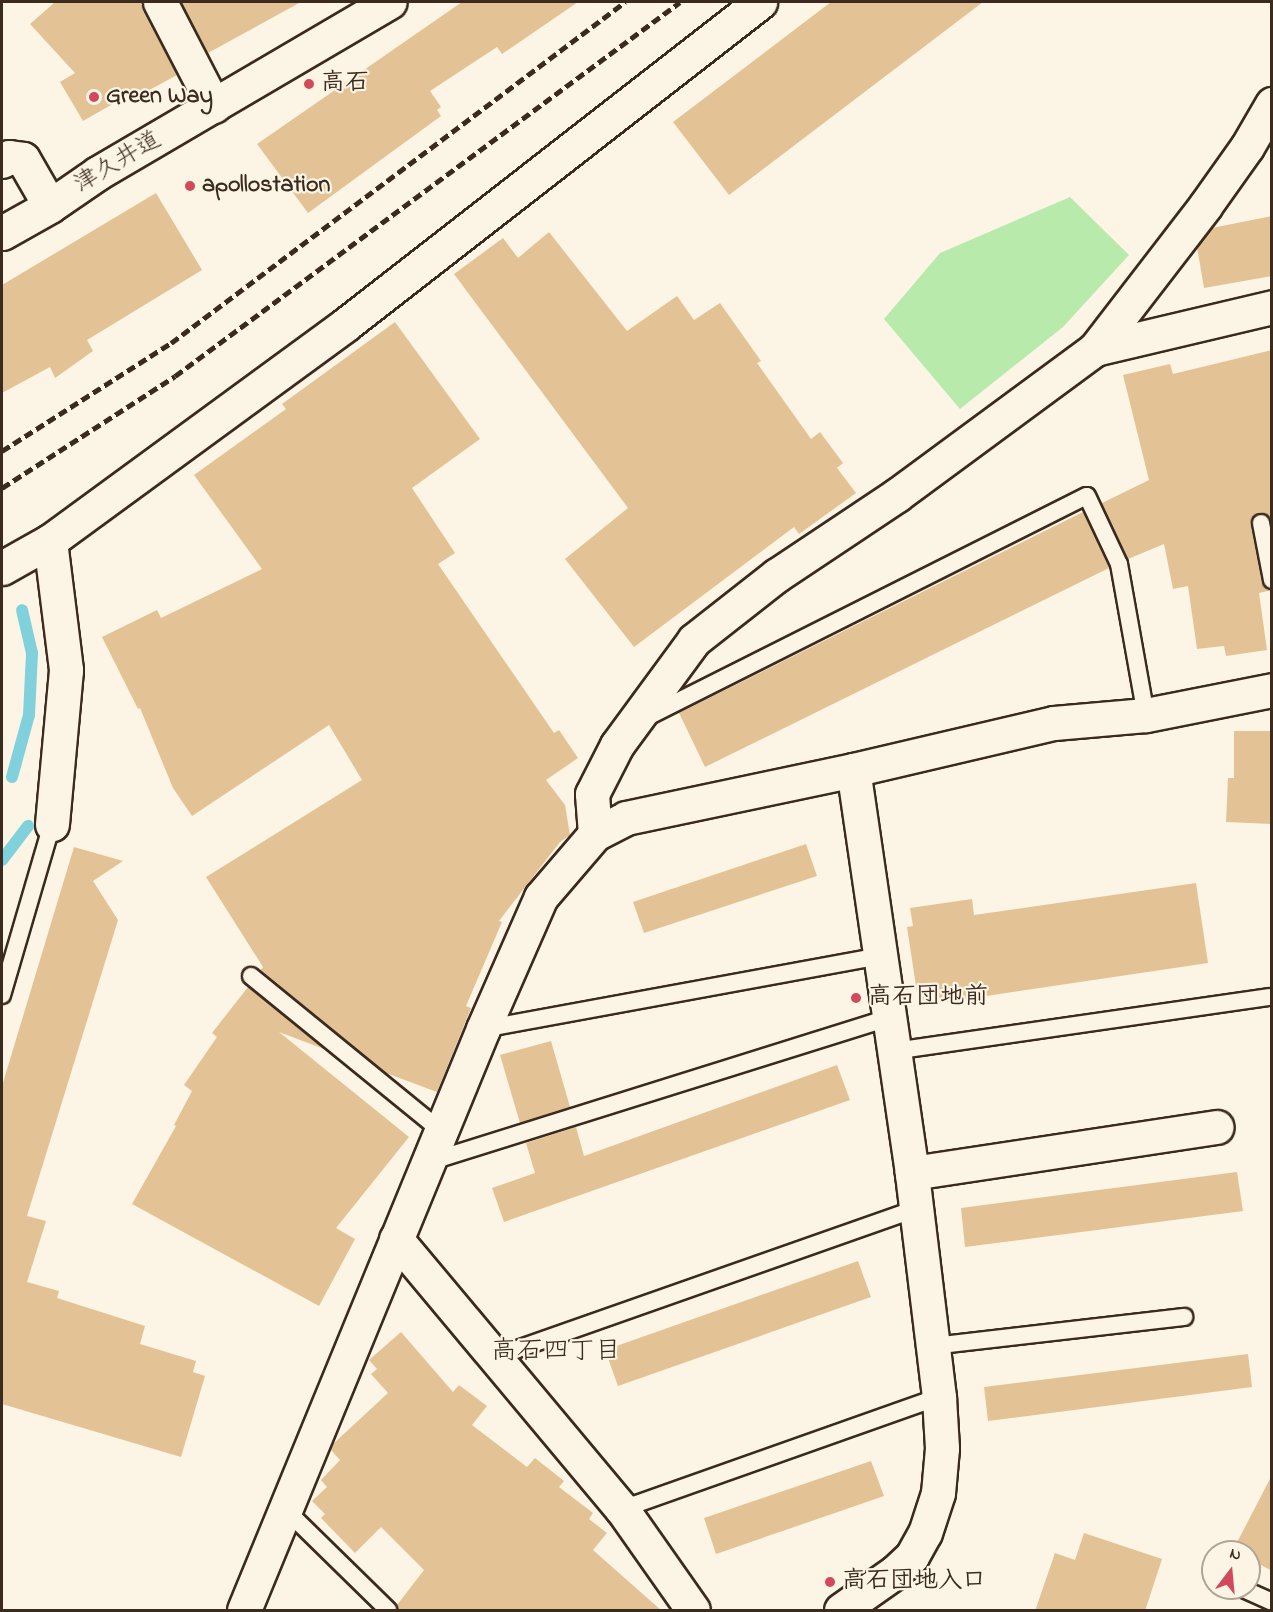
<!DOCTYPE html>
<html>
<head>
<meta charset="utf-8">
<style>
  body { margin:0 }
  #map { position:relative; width:1273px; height:1612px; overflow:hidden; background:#fcf5e5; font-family:"Indie Flower","Klee One",sans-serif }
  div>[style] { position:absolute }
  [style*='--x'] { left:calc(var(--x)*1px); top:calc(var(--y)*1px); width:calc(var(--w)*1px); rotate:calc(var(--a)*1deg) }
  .green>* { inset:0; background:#b7eaab }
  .stream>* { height:12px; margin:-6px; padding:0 6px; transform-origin:6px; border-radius:6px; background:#81d1dc }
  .building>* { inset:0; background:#e3c395 }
  .roads { filter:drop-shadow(2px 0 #3b2a1e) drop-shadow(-2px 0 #3b2a1e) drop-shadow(0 2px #3b2a1e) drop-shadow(0 -2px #3b2a1e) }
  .lane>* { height:16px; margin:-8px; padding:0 8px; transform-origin:8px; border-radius:8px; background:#fcf5e5 }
  .street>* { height:33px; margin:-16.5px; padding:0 16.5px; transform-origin:16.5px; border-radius:16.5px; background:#fcf5e5 }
  .primary>* { height:33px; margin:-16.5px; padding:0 16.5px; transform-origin:16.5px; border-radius:16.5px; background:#fcf5e5 }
  .rail>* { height:4.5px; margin-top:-2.25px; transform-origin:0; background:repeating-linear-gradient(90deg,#3b2a1e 0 9px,transparent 0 13.5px) }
  .dots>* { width:16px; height:16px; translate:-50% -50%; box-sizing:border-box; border:3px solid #fcf5e5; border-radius:50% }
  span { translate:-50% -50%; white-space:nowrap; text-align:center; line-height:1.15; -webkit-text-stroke:4.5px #fcf5e5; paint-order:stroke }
  .poi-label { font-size:24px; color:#3b2a1e; font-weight:700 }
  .left { translate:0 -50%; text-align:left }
  .street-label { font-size:24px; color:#3b2a1e }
  .neighbourhood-label { font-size:26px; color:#3b2a1e }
  .frame { position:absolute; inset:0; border:3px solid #3b2a1e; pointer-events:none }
  .north { position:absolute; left:1201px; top:1540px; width:60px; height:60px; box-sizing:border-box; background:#fcf5e5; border:2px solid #afa495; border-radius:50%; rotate:16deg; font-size:16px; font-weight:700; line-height:24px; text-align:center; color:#3b2a1e }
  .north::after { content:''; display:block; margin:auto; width:21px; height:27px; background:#d1495b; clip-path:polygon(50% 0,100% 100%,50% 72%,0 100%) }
</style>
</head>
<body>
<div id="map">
  <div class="green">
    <div style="clip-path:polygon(1070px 197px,1129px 255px,1063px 327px,960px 409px,884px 319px,940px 253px)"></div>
  </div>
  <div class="stream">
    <div style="--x:12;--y:777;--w:64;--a:-74.7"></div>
    <div style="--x:29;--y:715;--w:62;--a:-87.2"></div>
    <div style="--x:32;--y:653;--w:44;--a:-103.1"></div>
    <div style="--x:2;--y:860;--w:43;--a:-52.6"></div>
  </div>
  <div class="building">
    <div style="clip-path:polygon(55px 2px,141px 2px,143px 11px,177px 75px,142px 94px,139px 89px,83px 121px,60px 82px,75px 73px,30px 24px)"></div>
    <div style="clip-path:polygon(181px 2px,301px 2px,208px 53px)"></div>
    <div style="clip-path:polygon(462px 2px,578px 2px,502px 54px,497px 47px,430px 91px,441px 107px,437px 110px,441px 116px,308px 213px,257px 144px)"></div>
    <div style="clip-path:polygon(831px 2px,983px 2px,729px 195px,673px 122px)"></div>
    <div style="clip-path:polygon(156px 193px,202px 270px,87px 340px,93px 351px,55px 378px,50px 367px,2px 393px,2px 285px)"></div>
    <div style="clip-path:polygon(1272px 216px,1272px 276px,1204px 288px,1197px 247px,1212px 228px)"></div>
    <div style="clip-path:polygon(549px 232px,627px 331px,677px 296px,694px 320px,720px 303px,761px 361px,757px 363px,811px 439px,820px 432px,843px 463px,837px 468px,856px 493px,799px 534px,794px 527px,634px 647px,565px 559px,628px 508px,454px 274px,503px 238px,518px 258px)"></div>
    <div style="clip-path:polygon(395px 322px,480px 439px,412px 488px,455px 553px,438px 564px,554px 733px,559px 730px,578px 758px,546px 780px,565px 805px,570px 835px,560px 842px,499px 921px,502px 922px,466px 1006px,471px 1008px,437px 1092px,386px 1073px,261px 970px,263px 967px,206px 877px,362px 780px,329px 725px,192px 816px,173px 788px,140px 708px,138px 709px,102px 637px,157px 610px,161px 618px,262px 569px,194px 475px,286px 409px,282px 404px)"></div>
    <div style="clip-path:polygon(1272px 350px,1272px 522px,1268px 516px,1260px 513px,1254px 516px,1251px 524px,1262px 582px,1264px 587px,1272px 590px,1259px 593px,1267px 650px,1226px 656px,1224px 646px,1197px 649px,1188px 586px,1173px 589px,1164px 544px,1128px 559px,1102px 503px,1149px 480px,1123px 375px,1170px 364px,1173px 374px)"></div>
    <div style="clip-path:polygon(1083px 512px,1109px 568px,705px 767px,679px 713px)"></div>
    <div style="clip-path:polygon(1234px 731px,1272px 731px,1272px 824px,1226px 822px,1228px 778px,1234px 778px)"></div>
    <div style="clip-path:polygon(806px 844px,817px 876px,644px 933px,633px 902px)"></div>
    <div style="clip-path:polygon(74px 847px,123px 861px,93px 881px,118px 920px,27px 1216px,46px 1221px,27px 1282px,59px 1291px,57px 1298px,145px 1326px,140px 1344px,196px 1361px,193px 1372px,205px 1376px,181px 1457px,2px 1404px,2px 1086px)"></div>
    <div style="clip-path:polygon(1196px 883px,1208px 963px,919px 1006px,907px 927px,913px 926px,910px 908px,972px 899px,974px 915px)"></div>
    <div style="clip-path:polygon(248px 987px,324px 1049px,279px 1032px,409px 1137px,336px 1228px,355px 1239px,319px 1306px,132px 1204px,176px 1126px,174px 1125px,192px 1091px,184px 1085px,217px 1037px,212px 1033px)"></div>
    <div style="clip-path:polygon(551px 1041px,570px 1107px,520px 1123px,500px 1055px)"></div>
    <div style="clip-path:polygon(837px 1065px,850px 1100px,504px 1222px,492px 1188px,535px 1173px,526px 1143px,576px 1127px,584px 1156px)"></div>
    <div style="clip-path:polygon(1237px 1172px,1243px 1211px,965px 1247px,961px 1208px)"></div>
    <div style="clip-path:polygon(858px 1261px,871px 1297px,618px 1386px,605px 1350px)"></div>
    <div style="clip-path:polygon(401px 1332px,453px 1392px,459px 1385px,487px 1406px,472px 1425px,527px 1467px,535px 1458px,564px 1481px,559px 1487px,593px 1513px,589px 1519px,607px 1533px,593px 1550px,662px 1611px,398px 1611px,397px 1605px,424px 1570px,381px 1527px,355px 1553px,321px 1518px,325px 1514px,312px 1501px,327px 1487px,321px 1480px,340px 1460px,330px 1449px,333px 1444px,388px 1393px,371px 1374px,377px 1369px,369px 1360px)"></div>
    <div style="clip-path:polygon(1248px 1354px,1252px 1387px,988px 1421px,984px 1387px)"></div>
    <div style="clip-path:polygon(871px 1461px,884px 1496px,716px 1554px,704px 1518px)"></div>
    <div style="clip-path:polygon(1272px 1475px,1272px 1571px,1261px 1565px,1254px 1579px,1249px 1577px,1249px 1552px,1232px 1552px)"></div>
    <div style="clip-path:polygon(1084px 1533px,1162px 1559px,1145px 1611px,1035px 1611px,1055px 1553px,1075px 1560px)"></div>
  </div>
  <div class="roads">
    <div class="lane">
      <div style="--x:1261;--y:523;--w:58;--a:79.1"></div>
      <div style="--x:647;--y:717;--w:492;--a:-26.7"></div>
      <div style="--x:1087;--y:496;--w:75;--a:64.8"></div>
      <div style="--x:1119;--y:564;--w:153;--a:79.9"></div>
      <div style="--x:251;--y:976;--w:247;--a:39.2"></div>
      <div style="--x:2;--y:995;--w:178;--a:-73.7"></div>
      <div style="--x:483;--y:1029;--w:405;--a:-10.4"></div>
      <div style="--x:894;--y:1051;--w:379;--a:-8.2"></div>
      <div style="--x:429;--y:1162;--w:482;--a:-17.4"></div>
      <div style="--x:933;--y:1346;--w:253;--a:-6.6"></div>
      <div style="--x:495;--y:1357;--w:446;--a:-19.4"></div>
      <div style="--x:622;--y:1509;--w:336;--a:-19.5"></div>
      <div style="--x:286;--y:1510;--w:143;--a:44.4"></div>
      <div style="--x:1241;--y:1588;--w:34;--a:24"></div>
    </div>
    <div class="street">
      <div style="--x:160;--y:2;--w:117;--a:62.6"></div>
      <div style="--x:2;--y:161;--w:8;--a:-30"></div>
      <div style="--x:9;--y:157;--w:14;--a:8"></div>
      <div style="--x:23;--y:159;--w:54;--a:60.1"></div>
      <div style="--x:1095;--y:349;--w:182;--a:-13.3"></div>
      <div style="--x:50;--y:541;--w:130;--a:82.9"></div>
      <div style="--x:66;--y:670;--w:155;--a:95.2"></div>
      <div style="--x:2;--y:568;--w:55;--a:-29.4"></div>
      <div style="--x:50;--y:541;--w:366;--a:-36.2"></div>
      <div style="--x:345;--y:325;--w:526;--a:-37.89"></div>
      <div style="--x:595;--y:834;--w:40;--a:-94.3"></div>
      <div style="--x:592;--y:794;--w:55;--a:-63"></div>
      <div style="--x:617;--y:745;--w:130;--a:-53.7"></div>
      <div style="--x:694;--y:640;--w:105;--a:-38.1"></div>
      <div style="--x:777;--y:575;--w:144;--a:-33.7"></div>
      <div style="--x:897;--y:495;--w:246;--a:-36.4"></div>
      <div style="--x:1095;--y:349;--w:180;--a:-52.4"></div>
      <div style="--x:1205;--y:206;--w:72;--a:-54.6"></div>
      <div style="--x:1247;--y:147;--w:50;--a:-59.8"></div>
      <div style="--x:912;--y:1173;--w:308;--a:-8.6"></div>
      <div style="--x:396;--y:1239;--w:352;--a:50.1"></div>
      <div style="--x:622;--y:1509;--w:123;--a:54.9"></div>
      <div style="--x:244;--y:1610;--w:628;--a:-67.64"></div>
      <div style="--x:483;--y:1029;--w:144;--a:-66.3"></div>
      <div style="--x:541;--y:897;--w:83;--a:-49.4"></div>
      <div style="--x:595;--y:834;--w:35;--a:-27"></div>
      <div style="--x:626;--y:818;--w:232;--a:-11.9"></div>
      <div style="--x:853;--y:770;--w:206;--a:-13.2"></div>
      <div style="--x:1054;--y:723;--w:92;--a:-5"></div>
      <div style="--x:1146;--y:715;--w:128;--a:-11.2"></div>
      <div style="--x:841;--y:1610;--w:66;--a:-35.1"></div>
      <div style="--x:895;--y:1572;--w:23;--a:-43"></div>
      <div style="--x:912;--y:1556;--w:26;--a:-61"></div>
      <div style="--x:925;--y:1533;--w:42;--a:-72"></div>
      <div style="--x:938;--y:1493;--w:45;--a:-84.9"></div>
      <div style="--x:942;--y:1448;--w:51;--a:-93.4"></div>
      <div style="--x:939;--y:1397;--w:226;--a:-96.9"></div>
      <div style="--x:912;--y:1173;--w:407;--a:-98.3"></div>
    </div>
    <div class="primary">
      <div style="--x:2;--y:233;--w:55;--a:-29.4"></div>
      <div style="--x:50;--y:206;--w:58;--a:-34.5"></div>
      <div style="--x:98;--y:173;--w:338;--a:-30.4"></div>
    </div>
  </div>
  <div class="rail">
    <div style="--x:2;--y:451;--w:201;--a:-32.6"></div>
    <div style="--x:171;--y:343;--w:568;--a:-36.91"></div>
    <div style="--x:2;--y:488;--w:206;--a:-32.9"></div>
    <div style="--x:175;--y:376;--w:628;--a:-36.52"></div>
  </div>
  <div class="dots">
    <div style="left:309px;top:84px;background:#d1495b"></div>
    <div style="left:94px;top:97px;background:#d1495b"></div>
    <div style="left:190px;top:186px;background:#d1495b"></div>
    <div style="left:856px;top:998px;background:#d1495b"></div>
    <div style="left:830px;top:1582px;background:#d1495b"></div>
  </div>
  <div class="poi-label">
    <span class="left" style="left:321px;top:84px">高石</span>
    <span class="left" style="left:106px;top:97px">Green Way</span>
    <span class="left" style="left:202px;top:186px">apollostation</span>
    <span class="left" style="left:868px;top:998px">高石団地前</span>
    <span class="left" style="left:842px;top:1582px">高石団地入口</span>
  </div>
  <div class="street-label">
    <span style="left:118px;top:163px;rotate:-31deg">津久井道</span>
  </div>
  <div class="neighbourhood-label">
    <span style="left:556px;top:1353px">高石四丁目</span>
  </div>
  <div class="frame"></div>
  <div class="north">N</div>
</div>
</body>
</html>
